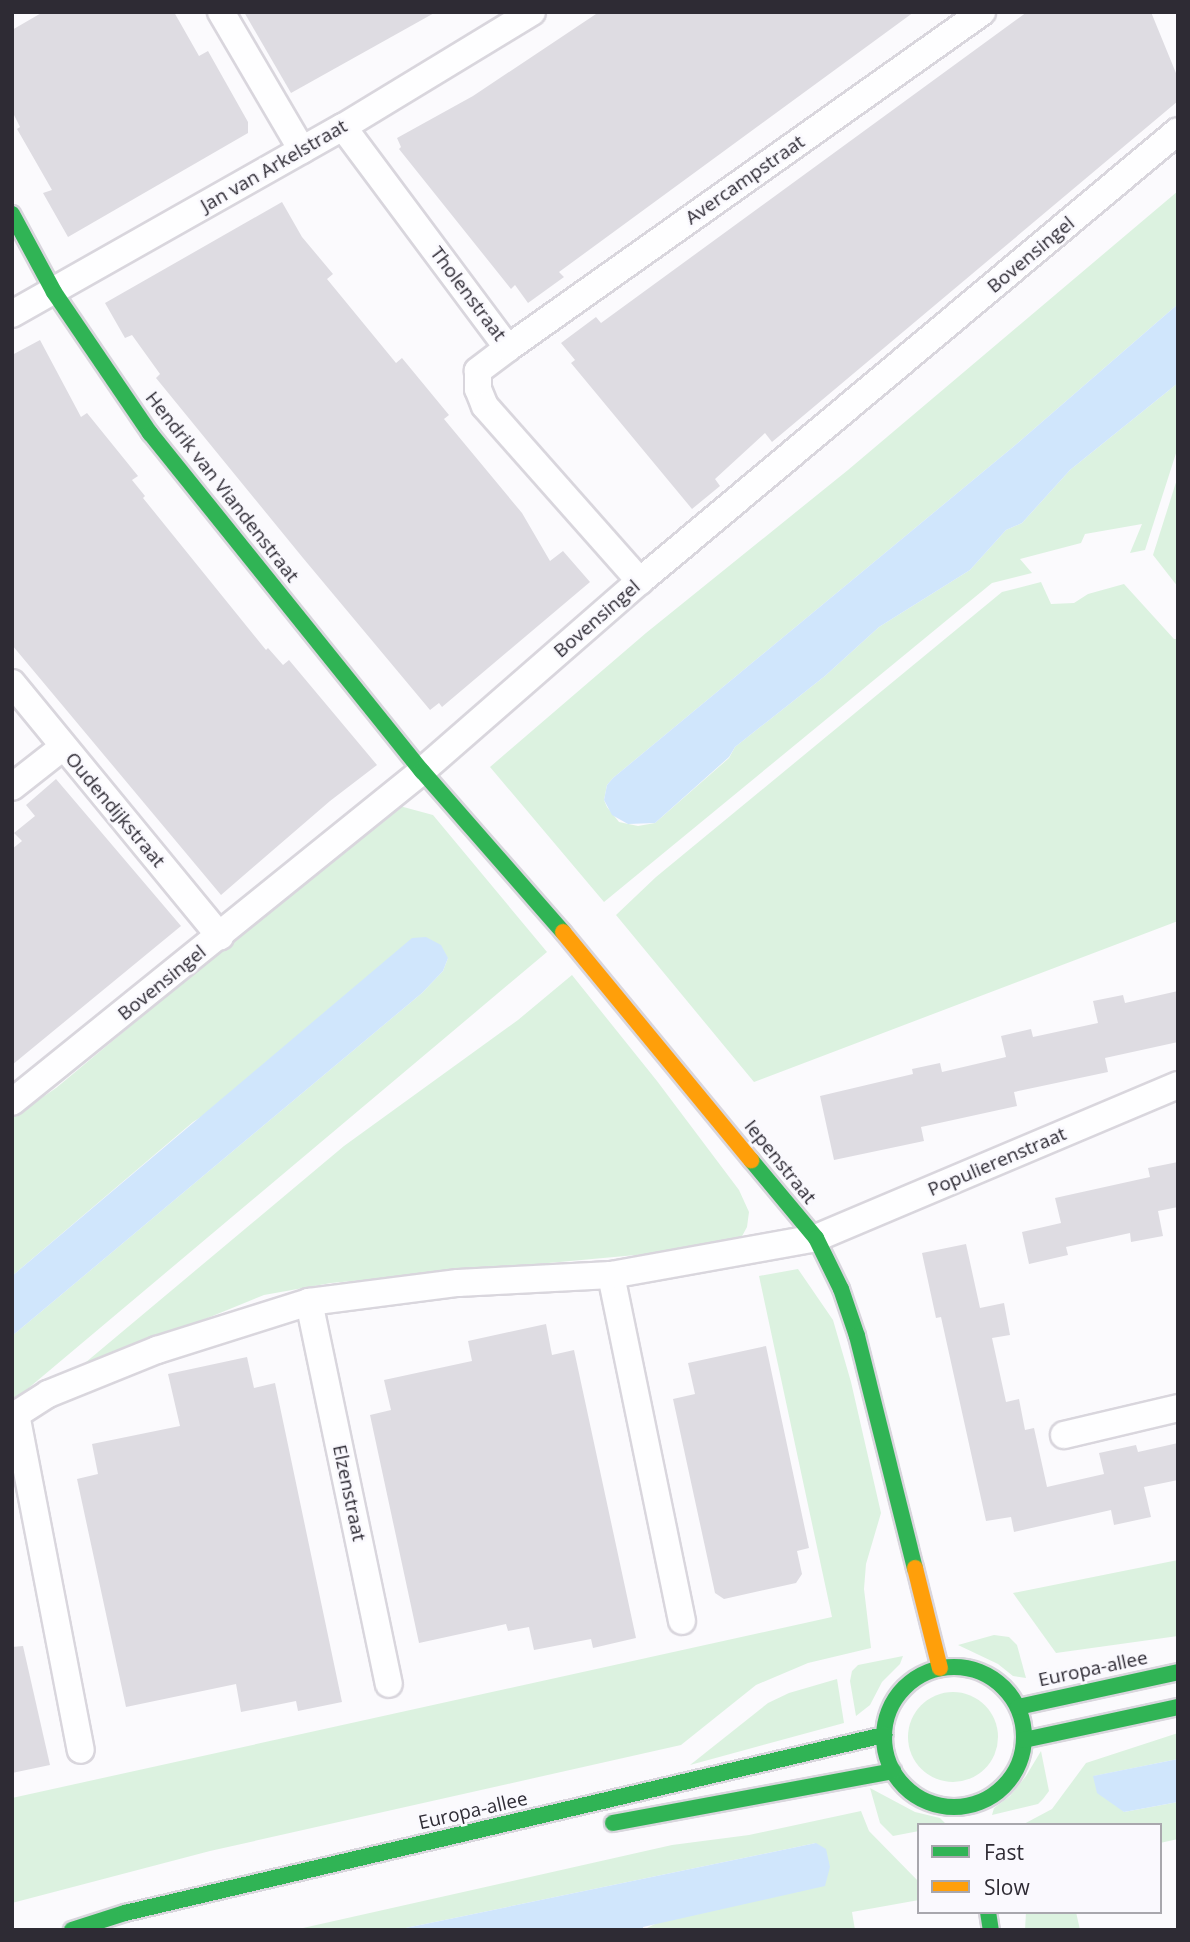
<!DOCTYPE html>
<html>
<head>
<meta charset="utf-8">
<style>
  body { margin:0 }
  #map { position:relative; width:1190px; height:1942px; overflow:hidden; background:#fbfafd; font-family:"Open Sans",sans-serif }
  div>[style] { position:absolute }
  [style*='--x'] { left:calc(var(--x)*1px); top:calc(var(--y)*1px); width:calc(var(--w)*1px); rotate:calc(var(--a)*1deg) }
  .green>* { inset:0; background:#dcf2e0 }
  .round { border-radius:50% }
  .water>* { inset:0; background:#d0e6fc }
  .building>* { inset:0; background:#dedce2 }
  .roads { filter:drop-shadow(2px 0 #d9d6dd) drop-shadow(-2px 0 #d9d6dd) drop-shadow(0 2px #d9d6dd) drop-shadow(0 -2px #d9d6dd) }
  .street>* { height:26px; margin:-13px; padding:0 13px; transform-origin:13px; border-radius:13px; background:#fefeff }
  .fast>* { height:16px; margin:-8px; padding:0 8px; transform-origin:8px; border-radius:8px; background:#30b455 }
  .fast>.ring { margin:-8px; padding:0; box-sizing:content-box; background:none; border:16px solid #30b455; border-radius:50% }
  .slow>* { height:16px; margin:-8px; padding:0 8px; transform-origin:8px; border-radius:8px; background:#ff9f0a }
  span { translate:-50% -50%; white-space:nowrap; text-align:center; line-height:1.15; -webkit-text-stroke:5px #faf9fe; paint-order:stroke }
  .street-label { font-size:19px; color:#2e2b34 }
  .frame { position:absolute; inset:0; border:14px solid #2e2b34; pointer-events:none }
  .legend { position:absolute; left:917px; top:1823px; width:245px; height:91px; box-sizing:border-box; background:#faf9fe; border:2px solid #a8a7ad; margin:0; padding:9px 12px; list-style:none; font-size:21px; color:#2e2b34 }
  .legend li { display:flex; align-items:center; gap:14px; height:35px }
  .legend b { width:35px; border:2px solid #a8a7ad }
</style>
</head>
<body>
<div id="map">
  <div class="green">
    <div style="clip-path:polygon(1178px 191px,1178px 304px,1013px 447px,613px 778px,607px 785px,604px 800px,607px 807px,619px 822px,638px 826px,655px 823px,729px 758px,735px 747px,825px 676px,879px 627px,970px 570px,1006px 530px,1022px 523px,1070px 470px,1178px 383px,1178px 447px,1145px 550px,1130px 553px,1142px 524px,1085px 534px,1081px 543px,1020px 559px,1032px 573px,992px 583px,604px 902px,490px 767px,646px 633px,848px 470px)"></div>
    <div style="clip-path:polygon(1178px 476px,1178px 587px,1153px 555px)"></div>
    <div style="clip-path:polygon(1041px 582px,1051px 604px,1074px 603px,1088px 594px,1124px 584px,1174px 639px,1178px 639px,1178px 921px,754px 1082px,616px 915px,656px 877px,1002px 592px)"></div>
    <div style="clip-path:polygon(396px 805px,433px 815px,547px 952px,12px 1402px,12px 1336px,422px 993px,443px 971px,448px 958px,193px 1122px,12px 1276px,12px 1118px,56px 1088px)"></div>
    <div style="clip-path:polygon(572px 975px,657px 1081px,739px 1190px,749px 1212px,747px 1227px,741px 1238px,723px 1247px,331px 1283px,264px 1295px,73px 1373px,344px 1146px,518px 1020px)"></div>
    <div style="clip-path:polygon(798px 1269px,833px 1320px,851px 1382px,881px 1513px,866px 1564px,864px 1589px,871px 1648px,808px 1663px,756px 1685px,681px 1745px,210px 1851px,12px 1903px,12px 1798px,832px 1617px,759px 1276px)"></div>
    <div style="clip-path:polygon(1178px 1560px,1178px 1636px,1056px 1653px,1013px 1593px)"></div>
    <div style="clip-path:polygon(994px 1635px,1009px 1637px,1017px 1645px,1026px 1678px,1013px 1676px,998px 1664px,958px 1645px)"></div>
    <div style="clip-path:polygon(903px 1656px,900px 1664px,882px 1682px,870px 1705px,856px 1716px,850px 1681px,852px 1671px,858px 1665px)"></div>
    <div style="clip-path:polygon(837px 1679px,844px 1723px,690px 1765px,768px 1703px,789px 1693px)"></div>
    <div class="round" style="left:908px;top:1692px;width:90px;height:90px"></div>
    <div style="clip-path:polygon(1178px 1733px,1178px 1759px,1094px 1776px,1124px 1812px,1178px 1802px,1178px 1839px,1160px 1843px,1160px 1825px,1022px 1825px,1052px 1809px,1086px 1763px)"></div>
    <div style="clip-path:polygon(1041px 1751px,1049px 1791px,1043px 1799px,1038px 1804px,992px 1815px,994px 1808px,1010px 1796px,1026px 1776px)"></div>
    <div style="clip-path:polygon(870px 1788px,915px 1812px,940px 1818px,947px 1825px,919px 1825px,919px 1831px,893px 1836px,880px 1823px)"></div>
    <div style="clip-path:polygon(861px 1811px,869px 1831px,919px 1882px,919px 1900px,852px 1912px,855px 1930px,643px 1930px,816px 1843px,396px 1930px,294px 1930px,672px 1845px,749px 1835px)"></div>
    <div style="clip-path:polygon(1026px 1912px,1076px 1912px,1080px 1930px,1025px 1930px)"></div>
  </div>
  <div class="water">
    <div style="clip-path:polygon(1178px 304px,1178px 383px,1070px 470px,1022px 523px,1006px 530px,970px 570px,879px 627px,825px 676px,735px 747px,729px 757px,655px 823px,628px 824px,612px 815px,604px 800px,607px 785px,613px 778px,1013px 447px)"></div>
    <div style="clip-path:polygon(426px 937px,441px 945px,448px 958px,443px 971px,422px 993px,12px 1336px,12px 1276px,412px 938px)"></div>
    <div style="clip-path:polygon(1178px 1759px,1178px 1802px,1124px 1812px,1097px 1793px,1093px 1776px)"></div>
    <div style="clip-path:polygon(816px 1843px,826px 1849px,830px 1867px,825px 1886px,643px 1927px,643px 1930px,396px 1930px)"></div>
  </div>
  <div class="building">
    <div style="clip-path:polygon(43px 12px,174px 12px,199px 56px,208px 51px,248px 122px,248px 133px,68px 237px,43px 193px,52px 190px,17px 129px,20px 127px,12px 111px,12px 30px)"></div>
    <div style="clip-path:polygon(244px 12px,436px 12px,291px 93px)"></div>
    <div style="clip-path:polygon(599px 12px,914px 12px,559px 272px,564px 277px,528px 303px,515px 285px,511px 289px,399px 149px,401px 147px,397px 138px,473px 96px)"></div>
    <div style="clip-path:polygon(1027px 12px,1151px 12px,1178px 78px,1178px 101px,772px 442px,765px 433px,715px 479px,720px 486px,692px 509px,571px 363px,575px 360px,561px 343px,596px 317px,601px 323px)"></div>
    <div style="clip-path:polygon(282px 202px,302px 237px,333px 274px,327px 279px,396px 363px,402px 358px,449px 415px,444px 419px,522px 513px,550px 561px,563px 551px,590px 582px,442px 707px,439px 703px,430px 710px,303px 558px,156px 378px,160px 374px,132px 335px,125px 338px,105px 303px)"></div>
    <div style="clip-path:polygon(40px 340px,81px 417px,87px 413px,138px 476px,132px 480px,145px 496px,143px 498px,266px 650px,268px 648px,283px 665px,289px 660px,377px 765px,330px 801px,221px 895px,12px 645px,12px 355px)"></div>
    <div style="clip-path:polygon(56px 779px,181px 926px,12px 1065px,12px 849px,22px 841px,14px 833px,35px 816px,26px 805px)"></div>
    <div style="clip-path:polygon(1178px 991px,1178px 1042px,1105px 1058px,1108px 1072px,1014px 1092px,1017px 1106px,921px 1127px,924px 1141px,834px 1160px,820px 1096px,913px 1074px,912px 1069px,940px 1063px,942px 1072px,1006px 1057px,1001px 1036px,1031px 1029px,1033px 1037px,1098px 1023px,1093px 1001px,1123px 995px,1125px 1003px)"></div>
    <div style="clip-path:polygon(1178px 1162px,1178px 1207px,1158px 1211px,1163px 1236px,1131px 1242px,1130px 1233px,1066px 1247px,1068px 1255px,1029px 1264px,1022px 1232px,1061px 1223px,1055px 1198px,1150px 1177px,1148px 1168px)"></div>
    <div style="clip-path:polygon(966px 1244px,980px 1308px,1004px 1303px,1010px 1335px,992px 1338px,1006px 1402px,1019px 1399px,1025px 1430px,1034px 1428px,1047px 1487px,1104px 1474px,1099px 1453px,1136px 1445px,1138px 1452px,1178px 1443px,1178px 1480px,1144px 1487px,1151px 1517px,1114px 1525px,1111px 1510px,1014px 1532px,1011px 1517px,986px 1521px,941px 1317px,936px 1318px,922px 1253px)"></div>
    <div style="clip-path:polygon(546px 1324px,552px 1355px,574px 1350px,636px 1638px,593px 1648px,591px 1639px,534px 1650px,529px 1627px,508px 1631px,506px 1624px,419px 1643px,370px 1415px,391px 1410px,384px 1380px,472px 1361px,468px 1341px)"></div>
    <div style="clip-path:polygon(766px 1346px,809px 1548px,797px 1551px,802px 1574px,796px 1583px,724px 1599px,715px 1593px,673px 1399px,695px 1394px,688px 1363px)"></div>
    <div style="clip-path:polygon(247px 1357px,254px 1388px,275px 1383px,342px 1702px,298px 1711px,296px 1701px,241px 1712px,236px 1684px,126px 1707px,77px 1479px,98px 1474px,92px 1444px,180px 1426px,168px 1374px)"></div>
    <div style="clip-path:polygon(23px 1646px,50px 1765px,12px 1773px,12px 1647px)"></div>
  </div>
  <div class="roads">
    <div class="street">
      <div style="--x:221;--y:12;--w:160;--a:59.6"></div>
      <div style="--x:343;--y:127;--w:276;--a:53.3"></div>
      <div style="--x:508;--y:348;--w:38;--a:143"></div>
      <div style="--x:478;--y:371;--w:18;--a:90"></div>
      <div style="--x:478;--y:389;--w:18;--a:68"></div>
      <div style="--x:485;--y:406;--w:234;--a:48.5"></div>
      <div style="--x:12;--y:314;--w:380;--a:-29.5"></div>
      <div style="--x:343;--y:127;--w:221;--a:-31.3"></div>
      <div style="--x:508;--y:348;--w:581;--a:-35.33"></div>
      <div style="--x:12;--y:683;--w:328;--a:50.6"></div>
      <div style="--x:12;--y:787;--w:65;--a:-38.1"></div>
      <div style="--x:12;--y:1102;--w:527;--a:-38.91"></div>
      <div style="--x:422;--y:771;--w:289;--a:-41.1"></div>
      <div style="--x:640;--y:581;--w:701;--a:-39.91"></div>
      <div style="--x:611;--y:1275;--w:353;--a:78.4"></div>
      <div style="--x:309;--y:1302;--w:390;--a:78.2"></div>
      <div style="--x:16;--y:1414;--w:342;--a:79.1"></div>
      <div style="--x:12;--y:1417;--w:43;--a:-32.6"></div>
      <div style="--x:48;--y:1394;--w:118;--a:-22"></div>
      <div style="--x:157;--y:1350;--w:159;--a:-17.5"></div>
      <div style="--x:309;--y:1302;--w:150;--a:-7.3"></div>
      <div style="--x:458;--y:1283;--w:153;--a:-3"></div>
      <div style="--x:611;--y:1275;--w:208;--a:-10.2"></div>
      <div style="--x:816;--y:1238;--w:393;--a:-22.9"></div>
      <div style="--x:1064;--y:1435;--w:117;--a:-13.3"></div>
    </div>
    <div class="fast">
      <div style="--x:12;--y:214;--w:89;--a:61.7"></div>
      <div style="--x:54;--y:292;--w:171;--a:55.8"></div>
      <div style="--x:150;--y:433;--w:434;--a:51.2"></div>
      <div style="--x:422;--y:771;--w:214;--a:48.8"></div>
      <div style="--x:751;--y:1160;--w:102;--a:50.2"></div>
      <div style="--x:816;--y:1238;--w:57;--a:63.9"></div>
      <div style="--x:841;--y:1289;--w:50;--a:71.2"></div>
      <div style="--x:857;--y:1336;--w:239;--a:76"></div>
      <div class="ring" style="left:884px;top:1667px;width:124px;height:124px"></div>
      <div style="--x:1018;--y:1707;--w:164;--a:-12.3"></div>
      <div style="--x:1024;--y:1740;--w:157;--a:-12.1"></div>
      <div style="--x:613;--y:1823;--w:285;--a:-10.5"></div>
      <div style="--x:988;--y:1912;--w:18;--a:81"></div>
      <div style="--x:72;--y:1930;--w:56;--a:-17.8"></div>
      <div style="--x:125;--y:1913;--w:780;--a:-13.2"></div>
    </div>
    <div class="slow">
      <div style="--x:563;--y:932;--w:296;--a:50.5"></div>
      <div style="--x:915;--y:1568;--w:103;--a:76"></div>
    </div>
  </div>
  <div class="street-label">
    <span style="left:274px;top:166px;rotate:-30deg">Jan van Arkelstraat</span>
    <span style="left:745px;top:180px;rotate:-35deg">Avercampstraat</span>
    <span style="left:1031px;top:255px;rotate:-40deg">Bovensingel</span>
    <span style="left:468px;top:294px;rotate:53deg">Tholenstraat</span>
    <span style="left:222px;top:487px;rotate:52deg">Hendrik van Viandenstraat</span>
    <span style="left:597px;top:619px;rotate:-41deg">Bovensingel</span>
    <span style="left:115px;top:810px;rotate:50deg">Oudendijkstraat</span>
    <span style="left:162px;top:983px;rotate:-39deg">Bovensingel</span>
    <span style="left:780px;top:1162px;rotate:51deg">Iepenstraat</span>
    <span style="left:997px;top:1162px;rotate:-23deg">Populierenstraat</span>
    <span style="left:349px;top:1493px;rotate:78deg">Elzenstraat</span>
    <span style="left:1093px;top:1669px;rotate:-12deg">Europa-allee</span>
    <span style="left:473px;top:1811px;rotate:-13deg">Europa-allee</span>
  </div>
  <div class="frame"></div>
  <ul class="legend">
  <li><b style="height:9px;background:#30b455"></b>Fast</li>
  <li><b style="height:9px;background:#ff9f0a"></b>Slow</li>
  </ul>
</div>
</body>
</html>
